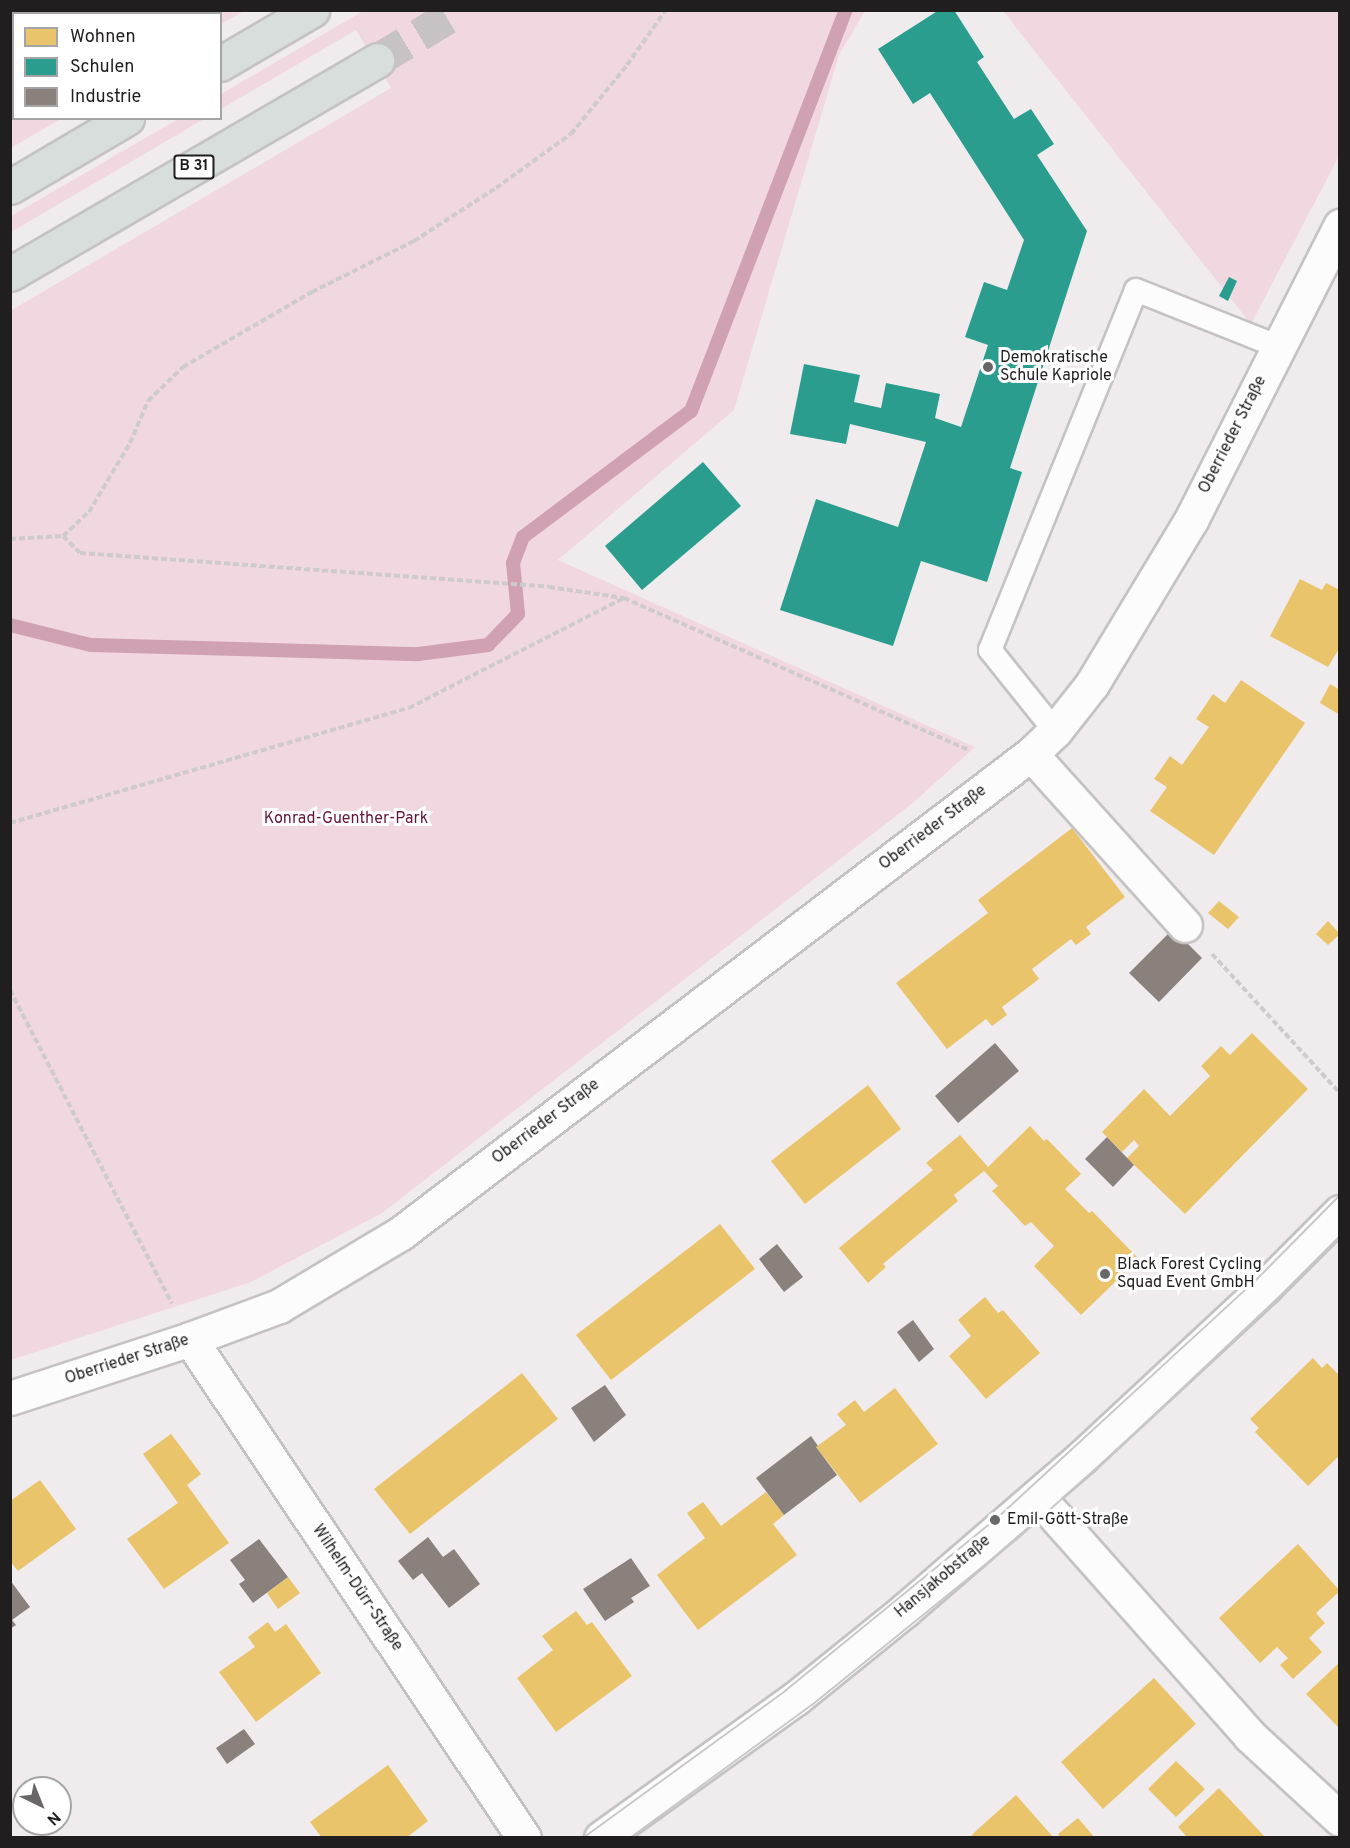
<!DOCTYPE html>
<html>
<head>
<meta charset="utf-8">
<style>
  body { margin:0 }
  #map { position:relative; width:1350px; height:1848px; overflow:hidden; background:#f0eced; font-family:Overpass,sans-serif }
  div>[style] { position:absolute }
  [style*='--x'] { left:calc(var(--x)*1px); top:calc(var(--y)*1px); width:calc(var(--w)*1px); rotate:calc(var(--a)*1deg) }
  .green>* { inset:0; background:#f1d7df }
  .homes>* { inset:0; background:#e9c46a }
  .schools>* { inset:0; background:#2a9d8f }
  .industry>* { inset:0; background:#8a817c }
  .stream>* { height:14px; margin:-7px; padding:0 7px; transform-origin:7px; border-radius:7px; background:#d0a1b2 }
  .trunk-tunnel>* { height:33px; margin-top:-16.5px; transform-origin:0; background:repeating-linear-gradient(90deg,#c7c3c4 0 33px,transparent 0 49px) }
  .path>* { height:4px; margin-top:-2px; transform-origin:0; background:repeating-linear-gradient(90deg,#cdcbcc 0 6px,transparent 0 9px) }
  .roads { filter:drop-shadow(2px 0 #c5c2c2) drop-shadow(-2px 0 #c5c2c2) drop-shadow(0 2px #c5c2c2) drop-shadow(0 -2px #c5c2c2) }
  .service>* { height:22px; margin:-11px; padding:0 11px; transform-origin:11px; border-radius:11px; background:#fdfcfc }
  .minor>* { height:33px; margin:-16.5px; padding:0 16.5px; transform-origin:16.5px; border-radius:16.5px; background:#fdfcfc }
  .tertiary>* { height:33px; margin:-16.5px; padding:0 16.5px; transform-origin:16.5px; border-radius:16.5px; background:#fdfcfc }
  .trunk>* { height:33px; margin:-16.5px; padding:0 16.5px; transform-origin:16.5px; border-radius:16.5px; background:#d7dedc }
  .tram>* { height:1.5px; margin:-0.75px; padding:0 0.75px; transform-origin:0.75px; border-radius:0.75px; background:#c9c8c8 }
  .rail>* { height:4.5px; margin-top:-2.25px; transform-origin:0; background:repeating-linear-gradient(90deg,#c9c8c8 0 3px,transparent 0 9px) }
  .dots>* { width:16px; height:16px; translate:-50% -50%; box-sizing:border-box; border:3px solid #fff; border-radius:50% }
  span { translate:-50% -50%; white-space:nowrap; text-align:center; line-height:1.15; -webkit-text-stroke:6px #fff; paint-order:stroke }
  .shield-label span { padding:2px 4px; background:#fff; border:2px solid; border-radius:4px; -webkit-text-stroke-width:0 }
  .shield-label { font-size:15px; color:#211e1f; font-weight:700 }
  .poi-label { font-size:16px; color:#211e1f }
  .left { translate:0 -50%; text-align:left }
  .street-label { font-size:16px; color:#211e1f }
  .park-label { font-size:16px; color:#64163a }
  .frame { position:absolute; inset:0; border:12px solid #211e1f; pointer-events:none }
  .legend { position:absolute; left:12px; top:12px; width:210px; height:108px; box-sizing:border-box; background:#fff; border:2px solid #a6a5a5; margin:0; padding:8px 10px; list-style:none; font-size:18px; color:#211e1f }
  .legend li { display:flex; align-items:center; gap:12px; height:30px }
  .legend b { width:30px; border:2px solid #a6a5a5 }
  .north { position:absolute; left:12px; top:1776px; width:60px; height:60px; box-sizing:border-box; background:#fff; border:2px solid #a6a5a5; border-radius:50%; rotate:137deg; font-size:16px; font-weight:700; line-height:24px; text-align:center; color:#211e1f }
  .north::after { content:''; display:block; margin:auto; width:21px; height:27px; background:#696667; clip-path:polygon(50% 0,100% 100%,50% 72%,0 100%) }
</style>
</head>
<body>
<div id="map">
  <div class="green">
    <div style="clip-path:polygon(142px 11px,142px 10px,244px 11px,221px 24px,220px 14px,137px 13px)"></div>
    <div style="clip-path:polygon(363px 11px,865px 11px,839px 55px,734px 410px,558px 560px,975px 747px,914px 802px,382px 1213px,251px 1282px,11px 1360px,10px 311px,391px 88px,356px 30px,221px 109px,221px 94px)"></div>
    <div style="clip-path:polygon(1003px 11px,1339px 11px,1339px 156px,1251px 324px)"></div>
    <div style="clip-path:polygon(13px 86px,14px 118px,61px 119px,11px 148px,11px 87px)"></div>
    <div style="clip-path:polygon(178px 119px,204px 119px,11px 232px,11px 216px)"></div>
  </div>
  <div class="homes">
    <div style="clip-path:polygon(1300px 579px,1322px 590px,1326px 583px,1340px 590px,1340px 647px,1328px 667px,1270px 636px)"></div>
    <div style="clip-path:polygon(1241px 680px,1305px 723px,1214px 855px,1150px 811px,1167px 787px,1154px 779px,1170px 756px,1182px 765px,1209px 727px,1196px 719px,1213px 694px,1225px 703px)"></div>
    <div style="clip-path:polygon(1330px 684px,1340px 690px,1340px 715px,1320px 703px)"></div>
    <div style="clip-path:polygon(1072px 828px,1125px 897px,1086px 927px,1091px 934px,1076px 945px,1071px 939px,1032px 969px,1039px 979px,1002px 1007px,1007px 1015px,992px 1026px,986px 1019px,947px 1049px,896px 983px,988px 913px,978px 900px)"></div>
    <div style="clip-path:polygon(1219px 901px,1239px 917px,1228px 929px,1208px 913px)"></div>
    <div style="clip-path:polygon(1328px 921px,1340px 934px,1328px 945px,1316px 934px)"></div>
    <div style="clip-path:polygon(1252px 1033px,1308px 1089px,1185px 1214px,1127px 1158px,1139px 1146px,1134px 1140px,1122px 1152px,1102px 1132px,1144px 1089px,1170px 1116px,1210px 1076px,1201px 1066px,1221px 1046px,1230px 1055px)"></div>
    <div style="clip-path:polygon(868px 1085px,901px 1129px,805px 1204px,771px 1161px)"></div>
    <div style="clip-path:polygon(1030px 1126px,1044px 1141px,1047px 1139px,1081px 1174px,1065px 1189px,1089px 1213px,1092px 1211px,1139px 1259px,1081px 1315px,1034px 1266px,1054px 1246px,1031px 1222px,1025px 1226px,992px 1191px,998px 1186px,984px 1171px,954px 1195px,958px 1201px,883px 1264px,886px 1267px,868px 1283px,839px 1248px,933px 1170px,926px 1163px,960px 1135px,988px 1167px)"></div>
    <div style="clip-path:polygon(720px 1224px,755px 1269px,611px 1380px,576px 1335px)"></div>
    <div style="clip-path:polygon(985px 1297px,998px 1313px,1003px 1310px,1040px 1353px,986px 1399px,949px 1356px,971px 1336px,958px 1320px)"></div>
    <div style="clip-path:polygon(1313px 1358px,1322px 1368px,1327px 1363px,1340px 1376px,1340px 1455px,1308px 1486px,1255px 1432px,1259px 1428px,1250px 1419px)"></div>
    <div style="clip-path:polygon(522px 1373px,558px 1419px,410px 1534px,374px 1489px)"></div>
    <div style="clip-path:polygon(895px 1388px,938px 1444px,860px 1503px,816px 1447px,846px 1425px,837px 1414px,855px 1400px,864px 1412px)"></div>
    <div style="clip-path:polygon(171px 1434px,201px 1474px,187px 1485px,229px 1543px,164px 1589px,127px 1539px,178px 1503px,143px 1454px)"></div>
    <div style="clip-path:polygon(40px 1480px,76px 1529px,18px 1571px,10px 1561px,10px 1501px)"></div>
    <div style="clip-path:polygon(766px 1492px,784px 1515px,773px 1524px,797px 1555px,698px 1630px,657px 1575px,705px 1538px,687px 1513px,703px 1502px,721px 1526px)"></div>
    <div style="clip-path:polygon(1298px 1544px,1340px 1591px,1316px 1613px,1325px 1623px,1309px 1638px,1322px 1652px,1293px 1679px,1280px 1665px,1288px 1658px,1277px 1647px,1260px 1663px,1219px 1618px)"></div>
    <div style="clip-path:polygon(288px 1577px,300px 1593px,278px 1609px,267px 1593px)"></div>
    <div style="clip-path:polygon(576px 1611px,587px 1625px,592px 1622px,632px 1676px,556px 1732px,517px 1678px,553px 1650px,542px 1636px)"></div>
    <div style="clip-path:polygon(268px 1622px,275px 1632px,286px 1624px,321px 1673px,256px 1722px,219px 1672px,255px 1647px,248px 1637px)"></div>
    <div style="clip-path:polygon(1340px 1662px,1340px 1729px,1306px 1694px)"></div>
    <div style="clip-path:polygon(1154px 1678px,1196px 1724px,1103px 1809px,1061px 1762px)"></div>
    <div style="clip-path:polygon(1176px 1761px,1205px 1789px,1176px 1817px,1148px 1789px)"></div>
    <div style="clip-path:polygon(388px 1765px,428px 1821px,406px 1838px,322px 1838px,310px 1822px)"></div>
    <div style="clip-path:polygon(1219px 1788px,1249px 1820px,1266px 1838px,1188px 1838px,1178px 1827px)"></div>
    <div style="clip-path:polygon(1016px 1795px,1054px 1838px,969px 1838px,977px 1830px)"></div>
    <div style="clip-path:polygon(1078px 1818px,1095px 1838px,1061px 1838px,1058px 1834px)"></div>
  </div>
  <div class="schools">
    <div style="clip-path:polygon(939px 10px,954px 10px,984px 57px,977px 62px,1014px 119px,1031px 109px,1054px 144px,1037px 155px,1087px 231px,1010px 468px,1022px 472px,987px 582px,921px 561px,893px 646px,780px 610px,816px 499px,898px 527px,926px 442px,850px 424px,846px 444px,790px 434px,804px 364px,860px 375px,854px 402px,881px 408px,886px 383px,940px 394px,935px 418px,961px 427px,988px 345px,965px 337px,984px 282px,1007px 290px,1024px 240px,930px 93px,913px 104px,878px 49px)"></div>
    <div style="clip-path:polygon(1229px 277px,1237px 281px,1228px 301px,1219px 296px)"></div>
    <div style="clip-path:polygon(703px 462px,741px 506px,642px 590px,605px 546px)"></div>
  </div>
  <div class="industry">
    <div style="clip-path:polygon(1173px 929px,1202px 958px,1159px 1002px,1129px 973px)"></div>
    <div style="clip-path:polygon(995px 1043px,1019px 1071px,958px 1123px,935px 1096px)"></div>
    <div style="clip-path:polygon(1107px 1137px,1134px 1165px,1113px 1187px,1085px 1159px)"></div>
    <div style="clip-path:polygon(777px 1244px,803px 1277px,784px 1292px,759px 1259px)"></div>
    <div style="clip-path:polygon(913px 1320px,934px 1349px,919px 1362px,897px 1332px)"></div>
    <div style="clip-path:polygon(605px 1385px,626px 1415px,594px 1442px,571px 1408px)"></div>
    <div style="clip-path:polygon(811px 1436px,818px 1446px,816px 1447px,837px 1475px,784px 1515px,756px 1478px)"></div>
    <div style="clip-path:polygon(428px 1537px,443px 1557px,454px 1549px,480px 1584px,449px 1608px,422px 1573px,413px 1580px,398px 1561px)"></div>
    <div style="clip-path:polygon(259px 1539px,288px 1577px,253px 1603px,239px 1584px,245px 1580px,230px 1560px)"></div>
    <div style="clip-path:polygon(631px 1558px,650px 1586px,631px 1598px,634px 1602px,605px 1621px,583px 1589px)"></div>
    <div style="clip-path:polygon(10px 1580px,30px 1607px,12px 1620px,16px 1625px,10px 1629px)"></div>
    <div style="clip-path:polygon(244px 1729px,255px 1744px,227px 1764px,216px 1748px)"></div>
  </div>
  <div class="stream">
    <div style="--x:10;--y:625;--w:83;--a:13.9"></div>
    <div style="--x:91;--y:645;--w:327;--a:1.6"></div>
    <div style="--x:418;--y:654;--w:71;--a:-7.3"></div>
    <div style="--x:488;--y:645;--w:43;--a:-45.9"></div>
    <div style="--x:518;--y:614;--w:51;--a:-95.6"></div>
    <div style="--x:513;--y:563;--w:28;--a:-69"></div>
    <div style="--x:523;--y:537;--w:210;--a:-36.9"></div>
    <div style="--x:691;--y:411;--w:430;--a:-68.9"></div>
  </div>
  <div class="trunk-tunnel">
    <div style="--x:377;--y:60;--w:97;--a:-31.1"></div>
  </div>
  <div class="path">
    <div style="--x:63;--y:536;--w:24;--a:45"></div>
    <div style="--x:80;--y:553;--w:470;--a:4.1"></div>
    <div style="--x:549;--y:587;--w:76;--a:8.3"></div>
    <div style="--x:624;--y:598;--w:376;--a:23.8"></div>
    <div style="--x:10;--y:539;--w:53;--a:-3.2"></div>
    <div style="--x:63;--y:536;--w:35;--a:-43"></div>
    <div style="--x:89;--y:512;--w:80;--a:-59.3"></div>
    <div style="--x:130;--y:443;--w:46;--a:-66.8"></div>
    <div style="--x:148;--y:401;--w:49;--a:-44.2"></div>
    <div style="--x:183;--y:367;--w:149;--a:-30.2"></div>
    <div style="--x:312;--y:292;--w:114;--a:-26.6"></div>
    <div style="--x:414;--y:241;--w:98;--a:-32.9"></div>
    <div style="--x:496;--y:188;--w:92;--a:-35.8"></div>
    <div style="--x:571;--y:134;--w:89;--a:-50.9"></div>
    <div style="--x:627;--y:65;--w:67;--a:-54.7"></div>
    <div style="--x:10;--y:823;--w:415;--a:-16.1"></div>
    <div style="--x:409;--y:708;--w:242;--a:-27.1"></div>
    <div style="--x:1212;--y:954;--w:189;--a:47.4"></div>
    <div style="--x:10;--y:990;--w:353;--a:62.7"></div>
  </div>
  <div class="roads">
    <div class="service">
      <div style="--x:1055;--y:731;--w:104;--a:-128.7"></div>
      <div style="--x:990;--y:650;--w:388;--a:-67.9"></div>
      <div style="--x:1136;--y:290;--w:152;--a:21.7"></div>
    </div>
    <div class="minor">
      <div style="--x:1031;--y:754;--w:230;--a:48"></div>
      <div style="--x:190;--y:1339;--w:600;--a:56.2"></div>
      <div style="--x:10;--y:1398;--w:189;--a:-18.1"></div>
      <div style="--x:190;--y:1339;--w:95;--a:-20.3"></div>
      <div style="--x:279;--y:1306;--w:142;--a:-30.9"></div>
      <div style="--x:401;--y:1233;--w:791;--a:-37.25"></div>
      <div style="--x:1031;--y:754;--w:33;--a:-44"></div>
      <div style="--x:1055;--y:731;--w:60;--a:-51.8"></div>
      <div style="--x:1092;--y:684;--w:192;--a:-58.9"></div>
      <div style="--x:1191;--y:520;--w:330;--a:-63.1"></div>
      <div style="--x:1038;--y:1497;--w:319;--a:48.4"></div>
      <div style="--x:1250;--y:1736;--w:122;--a:42.7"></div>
    </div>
    <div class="tertiary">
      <div style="--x:601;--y:1838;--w:240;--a:-35.7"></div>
      <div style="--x:796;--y:1698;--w:140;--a:-38.9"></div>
      <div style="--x:905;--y:1610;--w:234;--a:-40.8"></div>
      <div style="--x:1082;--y:1457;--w:250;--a:-42.9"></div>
      <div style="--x:1265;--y:1287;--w:106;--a:-45"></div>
    </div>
    <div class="trunk">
      <div style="--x:220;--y:64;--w:107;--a:-30.4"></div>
      <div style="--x:10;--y:187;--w:136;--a:-30.5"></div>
      <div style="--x:10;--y:274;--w:425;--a:-30.2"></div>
    </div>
  </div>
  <div class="tram">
    <div style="--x:583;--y:1838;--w:250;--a:-36"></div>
    <div style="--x:785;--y:1691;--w:271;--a:-39.2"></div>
    <div style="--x:995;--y:1520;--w:356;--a:-42.6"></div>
    <div style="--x:1257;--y:1279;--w:118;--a:-45.3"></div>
    <div style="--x:630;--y:1838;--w:225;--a:-36.2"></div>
    <div style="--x:812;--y:1705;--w:262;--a:-39"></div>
    <div style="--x:1016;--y:1540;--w:153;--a:-41.8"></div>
    <div style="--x:1130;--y:1438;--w:202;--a:-43.4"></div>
    <div style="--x:1277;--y:1299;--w:89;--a:-45"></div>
  </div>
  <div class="rail">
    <div style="--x:96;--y:14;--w:6;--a:-39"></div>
    <div style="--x:10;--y:64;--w:4;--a:-27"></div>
  </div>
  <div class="dots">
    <div style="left:988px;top:367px;background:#696667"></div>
    <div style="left:1105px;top:1274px;background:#696667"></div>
    <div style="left:995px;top:1520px;background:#696667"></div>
  </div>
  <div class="shield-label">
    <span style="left:194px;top:167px">B 31</span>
  </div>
  <div class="poi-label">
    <span class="left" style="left:1000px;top:367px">Demokratische<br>Schule Kapriole</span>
    <span class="left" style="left:1117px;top:1274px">Black Forest Cycling<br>Squad Event GmbH</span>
    <span class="left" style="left:1007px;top:1520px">Emil-Gött-Straße</span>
  </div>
  <div class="street-label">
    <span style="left:1233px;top:435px;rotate:-63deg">Oberrieder Straße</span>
    <span style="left:933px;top:828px;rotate:-37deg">Oberrieder Straße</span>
    <span style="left:546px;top:1122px;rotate:-37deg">Oberrieder Straße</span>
    <span style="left:127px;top:1360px;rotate:-18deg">Oberrieder Straße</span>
    <span style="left:943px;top:1577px;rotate:-40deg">Hansjakobstraße</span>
    <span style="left:357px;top:1588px;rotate:56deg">Wilhelm-Dürr-Straße</span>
  </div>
  <div class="park-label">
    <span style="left:346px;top:819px">Konrad-Guenther-Park</span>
  </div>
  <div class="frame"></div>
  <ul class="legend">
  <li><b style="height:16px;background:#e9c46a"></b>Wohnen</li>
  <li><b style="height:16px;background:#2a9d8f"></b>Schulen</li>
  <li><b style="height:16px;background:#8a817c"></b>Industrie</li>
  </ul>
  <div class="north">N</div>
</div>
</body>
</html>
